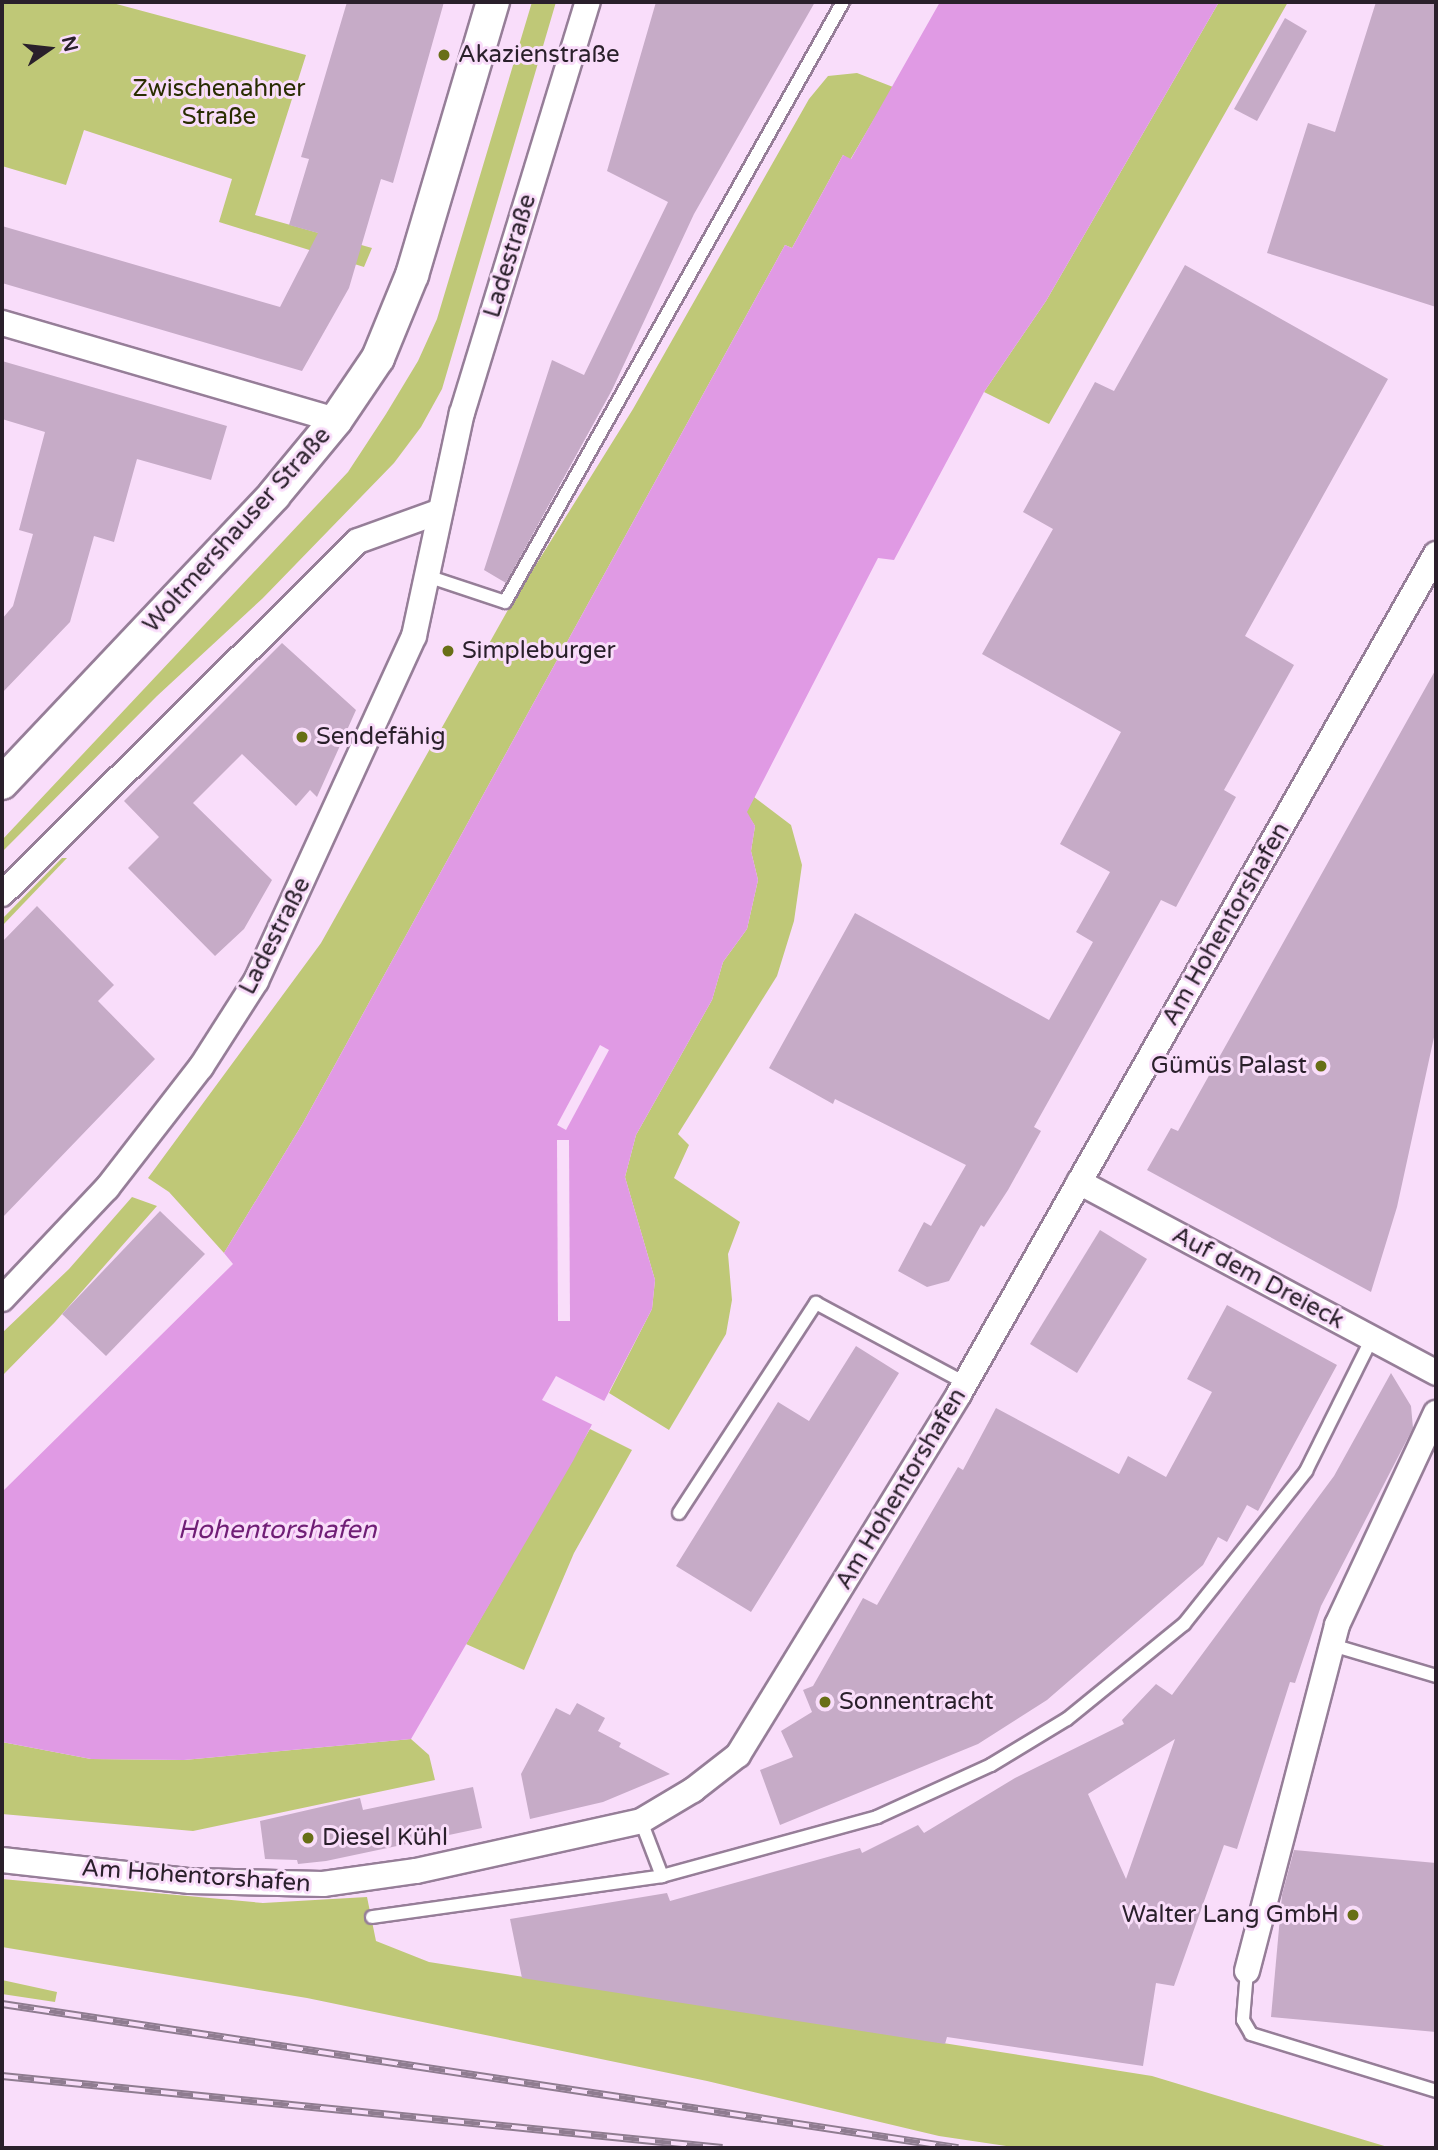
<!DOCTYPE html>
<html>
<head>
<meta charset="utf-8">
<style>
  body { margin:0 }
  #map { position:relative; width:1438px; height:2150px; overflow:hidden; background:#f9ddfa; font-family:"Varela Round",sans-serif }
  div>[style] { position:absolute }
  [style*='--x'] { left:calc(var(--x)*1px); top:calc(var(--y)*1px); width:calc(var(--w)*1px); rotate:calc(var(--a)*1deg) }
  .green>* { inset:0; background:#bfc877 }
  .water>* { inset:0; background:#e09ae4 }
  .pier>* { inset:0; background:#f9ddfa }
  .building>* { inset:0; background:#c6abc7 }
  .roads { filter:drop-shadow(2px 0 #967e98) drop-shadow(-2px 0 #967e98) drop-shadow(0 2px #967e98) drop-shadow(0 -2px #967e98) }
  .service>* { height:12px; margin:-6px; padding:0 6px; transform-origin:6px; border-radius:6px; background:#fff }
  .minor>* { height:24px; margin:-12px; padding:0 12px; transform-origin:12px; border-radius:12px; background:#fff }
  .tertiary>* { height:32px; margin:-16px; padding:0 16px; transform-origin:16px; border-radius:16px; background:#fff }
  .rail>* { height:8px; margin-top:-4px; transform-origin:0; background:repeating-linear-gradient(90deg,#f9ddfa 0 16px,#8f7c90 0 32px); box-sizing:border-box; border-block:2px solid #8f7c90 }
  .dots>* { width:19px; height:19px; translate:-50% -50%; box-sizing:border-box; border:4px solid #f9ddfa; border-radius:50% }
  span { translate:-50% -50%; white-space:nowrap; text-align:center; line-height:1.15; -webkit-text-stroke:6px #f9ddfa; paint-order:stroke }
  .poi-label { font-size:24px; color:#2a202b }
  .left { translate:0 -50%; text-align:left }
  .right { translate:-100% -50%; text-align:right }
  .park-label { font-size:24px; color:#292d01 }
  .street-label { font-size:24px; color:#2a202b }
  .water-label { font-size:26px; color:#701e76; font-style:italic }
  .frame { position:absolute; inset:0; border:4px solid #2a202b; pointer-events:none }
  .north { position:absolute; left:14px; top:14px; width:70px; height:70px; -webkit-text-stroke:5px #f9ddfa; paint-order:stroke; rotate:76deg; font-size:19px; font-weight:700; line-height:28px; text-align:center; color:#2a202b }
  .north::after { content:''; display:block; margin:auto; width:24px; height:32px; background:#2a202b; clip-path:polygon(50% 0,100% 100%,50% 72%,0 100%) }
</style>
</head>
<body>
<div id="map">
  <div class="green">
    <div style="clip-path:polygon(2px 2px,109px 2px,306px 55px,255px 215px,372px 248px,364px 267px,219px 222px,232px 179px,84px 130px,66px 185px,2px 166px)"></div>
    <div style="clip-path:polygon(532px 2px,556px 2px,442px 389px,421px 427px,394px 463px,263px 598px,157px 696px,2px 852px,2px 840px,348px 472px,386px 414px,418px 361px,437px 319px)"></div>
    <div style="clip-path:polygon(1219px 2px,1288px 2px,1049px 424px,984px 392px,1046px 301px)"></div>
    <div style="clip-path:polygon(857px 73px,893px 87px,850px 160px,843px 155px,792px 248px,785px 245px,303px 1123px,224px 1253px,169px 1192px,148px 1178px,321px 943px,509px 608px,633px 409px,809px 99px,828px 76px)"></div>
    <div style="clip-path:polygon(754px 797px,791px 825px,802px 865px,794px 921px,777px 976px,678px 1134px,689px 1145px,674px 1178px,740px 1222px,728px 1254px,732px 1300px,726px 1334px,669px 1430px,609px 1393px,652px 1309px,655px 1280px,625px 1177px,636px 1135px,712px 1000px,723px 962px,747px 929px,758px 880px,751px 851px,755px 826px,746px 812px)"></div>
    <div style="clip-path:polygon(62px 858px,67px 858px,2px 926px,2px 919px)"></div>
    <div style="clip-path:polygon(132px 1197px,157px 1206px,55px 1322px,2px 1376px,2px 1333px,69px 1269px)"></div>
    <div style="clip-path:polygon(590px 1429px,632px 1450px,574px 1553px,524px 1670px,466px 1644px)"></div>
    <div style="clip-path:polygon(411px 1739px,429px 1755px,435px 1780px,193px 1831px,2px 1814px,2px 1742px,91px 1759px,184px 1760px)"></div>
    <div style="clip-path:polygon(2px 1879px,263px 1903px,367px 1897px,376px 1941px,429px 1962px,1152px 2076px,1391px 2148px,1020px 2148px,939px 2136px,707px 2081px,307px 1998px,2px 1947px)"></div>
    <div style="clip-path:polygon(2px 1980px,57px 1992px,55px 2002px,2px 1994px)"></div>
  </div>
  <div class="water">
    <div style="clip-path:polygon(940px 2px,1219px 2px,1046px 301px,984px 392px,894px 560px,878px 558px,747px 812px,755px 826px,751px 851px,758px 880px,747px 929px,723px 962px,712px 1000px,636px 1135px,625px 1177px,655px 1280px,652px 1309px,573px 1461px,411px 1739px,184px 1760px,91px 1759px,2px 1742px,2px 1492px,233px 1264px,224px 1253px,303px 1123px,785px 245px,792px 248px,843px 155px,851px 159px)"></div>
  </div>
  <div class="pier">
    <div style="clip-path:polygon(600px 1045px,609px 1050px,566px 1130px,557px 1125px)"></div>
    <div style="clip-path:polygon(557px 1140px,569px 1140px,570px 1321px,558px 1321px)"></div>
    <div style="clip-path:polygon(556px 1376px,608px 1403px,595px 1426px,542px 1400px)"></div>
  </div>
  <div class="building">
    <div style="clip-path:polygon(347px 2px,444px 2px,393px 183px,381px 179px,349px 288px,302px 371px,2px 283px,2px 226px,280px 307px,318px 233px,289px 225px,309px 159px,301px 157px)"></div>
    <div style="clip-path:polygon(656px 2px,815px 2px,694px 214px,612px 390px,506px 583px,484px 570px,552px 360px,584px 375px,668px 202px,607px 171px)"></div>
    <div style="clip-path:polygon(1376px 2px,1436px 2px,1436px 307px,1267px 253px,1308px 123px,1335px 132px)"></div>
    <div style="clip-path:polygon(1285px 18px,1307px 31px,1257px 121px,1234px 109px)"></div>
    <div style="clip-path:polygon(1185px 265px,1388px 379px,1245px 636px,1294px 665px,1224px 790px,1236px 797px,1176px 907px,1161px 900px,1034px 1127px,1041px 1131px,1008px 1190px,984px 1227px,981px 1225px,949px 1281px,927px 1287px,898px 1271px,924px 1222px,931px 1226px,966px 1165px,835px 1099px,833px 1104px,769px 1068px,855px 913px,1049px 1020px,1093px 942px,1076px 932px,1110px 872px,1060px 844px,1121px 732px,982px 654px,1053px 529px,1023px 512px,1095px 382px,1114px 391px)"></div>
    <div style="clip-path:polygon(2px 361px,227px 426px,211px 480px,137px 459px,114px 542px,94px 536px,70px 622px,2px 693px,2px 619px,13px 606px,33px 534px,19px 530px,45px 432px,2px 419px)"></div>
    <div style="clip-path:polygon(282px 643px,356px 710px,317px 797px,310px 790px,296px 806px,242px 754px,193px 803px,272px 880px,244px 929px,215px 956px,128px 868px,159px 837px,124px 801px)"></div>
    <div style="clip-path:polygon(1436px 669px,1436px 1028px,1397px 1207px,1371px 1292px,1147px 1170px,1171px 1128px,1178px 1131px)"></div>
    <div style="clip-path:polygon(37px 906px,114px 985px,98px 1001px,155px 1059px,2px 1218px,2px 942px)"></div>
    <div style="clip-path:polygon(160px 1211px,205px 1254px,106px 1356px,62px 1314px)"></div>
    <div style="clip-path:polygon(1100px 1230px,1147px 1259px,1077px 1373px,1030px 1344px)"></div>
    <div style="clip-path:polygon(1227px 1305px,1337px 1365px,1258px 1511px,1247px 1505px,1227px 1542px,1218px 1537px,1203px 1565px,1047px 1700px,978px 1744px,780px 1825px,760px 1770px,793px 1757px,781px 1731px,812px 1712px,803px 1690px,813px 1686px,863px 1598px,877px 1605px,958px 1467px,963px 1470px,996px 1408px,1119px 1474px,1128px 1456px,1166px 1477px,1212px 1392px,1187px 1379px)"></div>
    <div style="clip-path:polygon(856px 1346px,899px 1373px,751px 1612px,676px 1566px,778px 1402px,809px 1421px)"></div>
    <div style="clip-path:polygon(evenodd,1391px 1373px,1411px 1406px,1413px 1428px,1321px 1606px,1295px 1683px,1290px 1682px,1237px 1849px,1224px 1845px,1174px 1986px,1156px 1983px,1143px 2066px,947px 2037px,945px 2044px,522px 1978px,510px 1919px,667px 1893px,670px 1901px,860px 1848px,862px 1853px,918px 1825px,924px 1833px,1015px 1778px,1124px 1724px,1122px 1720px,1156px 1684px,1172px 1695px,1334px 1476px,1391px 1373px,1175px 1739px,1126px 1879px,1088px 1794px,1175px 1739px)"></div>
    <div style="clip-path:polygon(577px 1703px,605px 1718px,598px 1731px,621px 1743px,619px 1747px,670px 1774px,603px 1802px,530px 1819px,521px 1774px,556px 1708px,570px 1715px)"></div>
    <div style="clip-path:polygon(473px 1787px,482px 1828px,326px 1861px,298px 1864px,297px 1860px,265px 1859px,260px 1821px,360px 1798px,363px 1810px)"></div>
    <div style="clip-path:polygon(1294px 1850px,1436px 1863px,1436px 2032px,1271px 2017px,1282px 1895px)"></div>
  </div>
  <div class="roads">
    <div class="service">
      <div style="--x:427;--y:576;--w:82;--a:18.4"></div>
      <div style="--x:505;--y:602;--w:689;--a:-60.61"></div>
      <div style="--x:679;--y:1513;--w:251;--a:-56.9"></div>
      <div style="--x:816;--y:1303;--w:169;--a:28.2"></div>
      <div style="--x:1332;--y:1645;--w:109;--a:16.6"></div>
      <div style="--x:641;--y:1821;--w:59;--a:69.1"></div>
      <div style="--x:372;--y:1917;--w:293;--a:-8"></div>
      <div style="--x:662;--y:1876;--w:223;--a:-15.3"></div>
      <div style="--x:877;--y:1817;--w:125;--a:-24.5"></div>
      <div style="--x:991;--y:1765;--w:89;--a:-31.2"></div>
      <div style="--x:1067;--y:1719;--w:151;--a:-39.1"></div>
      <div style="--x:1184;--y:1624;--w:196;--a:-51.4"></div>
      <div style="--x:1306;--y:1471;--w:148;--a:-63.6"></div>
      <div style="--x:1247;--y:1971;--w:49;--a:94.7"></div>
      <div style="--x:1243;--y:2020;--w:16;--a:60"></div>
      <div style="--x:1251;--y:2034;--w:194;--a:17.1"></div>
    </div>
    <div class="minor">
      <div style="--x:2;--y:323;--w:348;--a:16.2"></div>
      <div style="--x:2;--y:894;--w:501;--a:-44.76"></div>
      <div style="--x:358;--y:541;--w:85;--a:-19.9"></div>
      <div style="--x:1079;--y:1182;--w:405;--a:28.1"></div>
      <div style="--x:2;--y:1299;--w:153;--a:-46.6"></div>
      <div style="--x:107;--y:1188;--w:153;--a:-52.2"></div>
      <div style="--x:201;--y:1067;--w:102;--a:-57.4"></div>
      <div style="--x:256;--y:981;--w:379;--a:-65.4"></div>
      <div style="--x:414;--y:636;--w:228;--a:-77.9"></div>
      <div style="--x:462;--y:413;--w:430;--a:-73"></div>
      <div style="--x:2;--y:1860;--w:189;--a:6.4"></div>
      <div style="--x:190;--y:1881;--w:133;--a:1.3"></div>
      <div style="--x:323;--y:1884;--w:94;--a:-8"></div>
      <div style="--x:416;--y:1871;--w:230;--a:-12.5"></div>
      <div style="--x:641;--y:1821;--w:61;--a:-30.8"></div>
      <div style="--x:693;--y:1790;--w:57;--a:-37.9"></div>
      <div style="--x:738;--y:1755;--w:423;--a:-58.5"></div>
      <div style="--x:959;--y:1394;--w:966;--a:-60.41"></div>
      <div style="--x:1247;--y:1971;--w:358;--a:-75.4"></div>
      <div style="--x:1337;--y:1625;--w:234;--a:-65"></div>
    </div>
    <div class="tertiary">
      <div style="--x:2;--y:783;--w:396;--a:-46.6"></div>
      <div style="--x:274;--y:495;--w:97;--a:-50.4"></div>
      <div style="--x:336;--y:420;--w:75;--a:-55.9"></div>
      <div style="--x:378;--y:358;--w:90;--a:-67.7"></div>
      <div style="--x:412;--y:275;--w:285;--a:-73.5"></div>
    </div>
  </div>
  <div class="rail">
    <div style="--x:2;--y:2004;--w:967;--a:8.57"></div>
    <div style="--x:2;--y:2076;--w:724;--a:5.71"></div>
  </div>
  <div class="dots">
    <div style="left:444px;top:55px;background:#686f16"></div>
    <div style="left:448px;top:651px;background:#686f16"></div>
    <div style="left:302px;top:737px;background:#686f16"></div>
    <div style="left:1321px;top:1066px;background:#686f16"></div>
    <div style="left:825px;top:1702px;background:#686f16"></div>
    <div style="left:308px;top:1838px;background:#686f16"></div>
    <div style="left:1353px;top:1915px;background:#686f16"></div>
  </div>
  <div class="poi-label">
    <span class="left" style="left:458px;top:55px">Akazienstraße</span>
    <span class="left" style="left:462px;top:651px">Simpleburger</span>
    <span class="left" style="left:316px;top:737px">Sendefähig</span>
    <span class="right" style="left:1307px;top:1066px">Gümüs Palast</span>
    <span class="left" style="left:839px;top:1702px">Sonnentracht</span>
    <span class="left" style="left:322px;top:1838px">Diesel Kühl</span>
    <span class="right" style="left:1339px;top:1915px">Walter Lang GmbH</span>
  </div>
  <div class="park-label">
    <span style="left:219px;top:103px">Zwischenahner<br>Straße</span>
  </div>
  <div class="street-label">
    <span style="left:510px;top:256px;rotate:-73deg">Ladestraße</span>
    <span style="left:237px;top:530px;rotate:-48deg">Woltmershauser Straße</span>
    <span style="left:1226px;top:924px;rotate:-60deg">Am Hohentorshafen</span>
    <span style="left:275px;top:936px;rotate:-63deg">Ladestraße</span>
    <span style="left:1258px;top:1278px;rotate:28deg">Auf dem Dreieck</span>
    <span style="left:901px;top:1489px;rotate:-59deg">Am Hohentorshafen</span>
    <span style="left:196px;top:1876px;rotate:4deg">Am Hohentorshafen</span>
  </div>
  <div class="water-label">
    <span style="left:277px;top:1530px">Hohentorshafen</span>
  </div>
  <div class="frame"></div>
  <div class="north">N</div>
</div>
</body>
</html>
